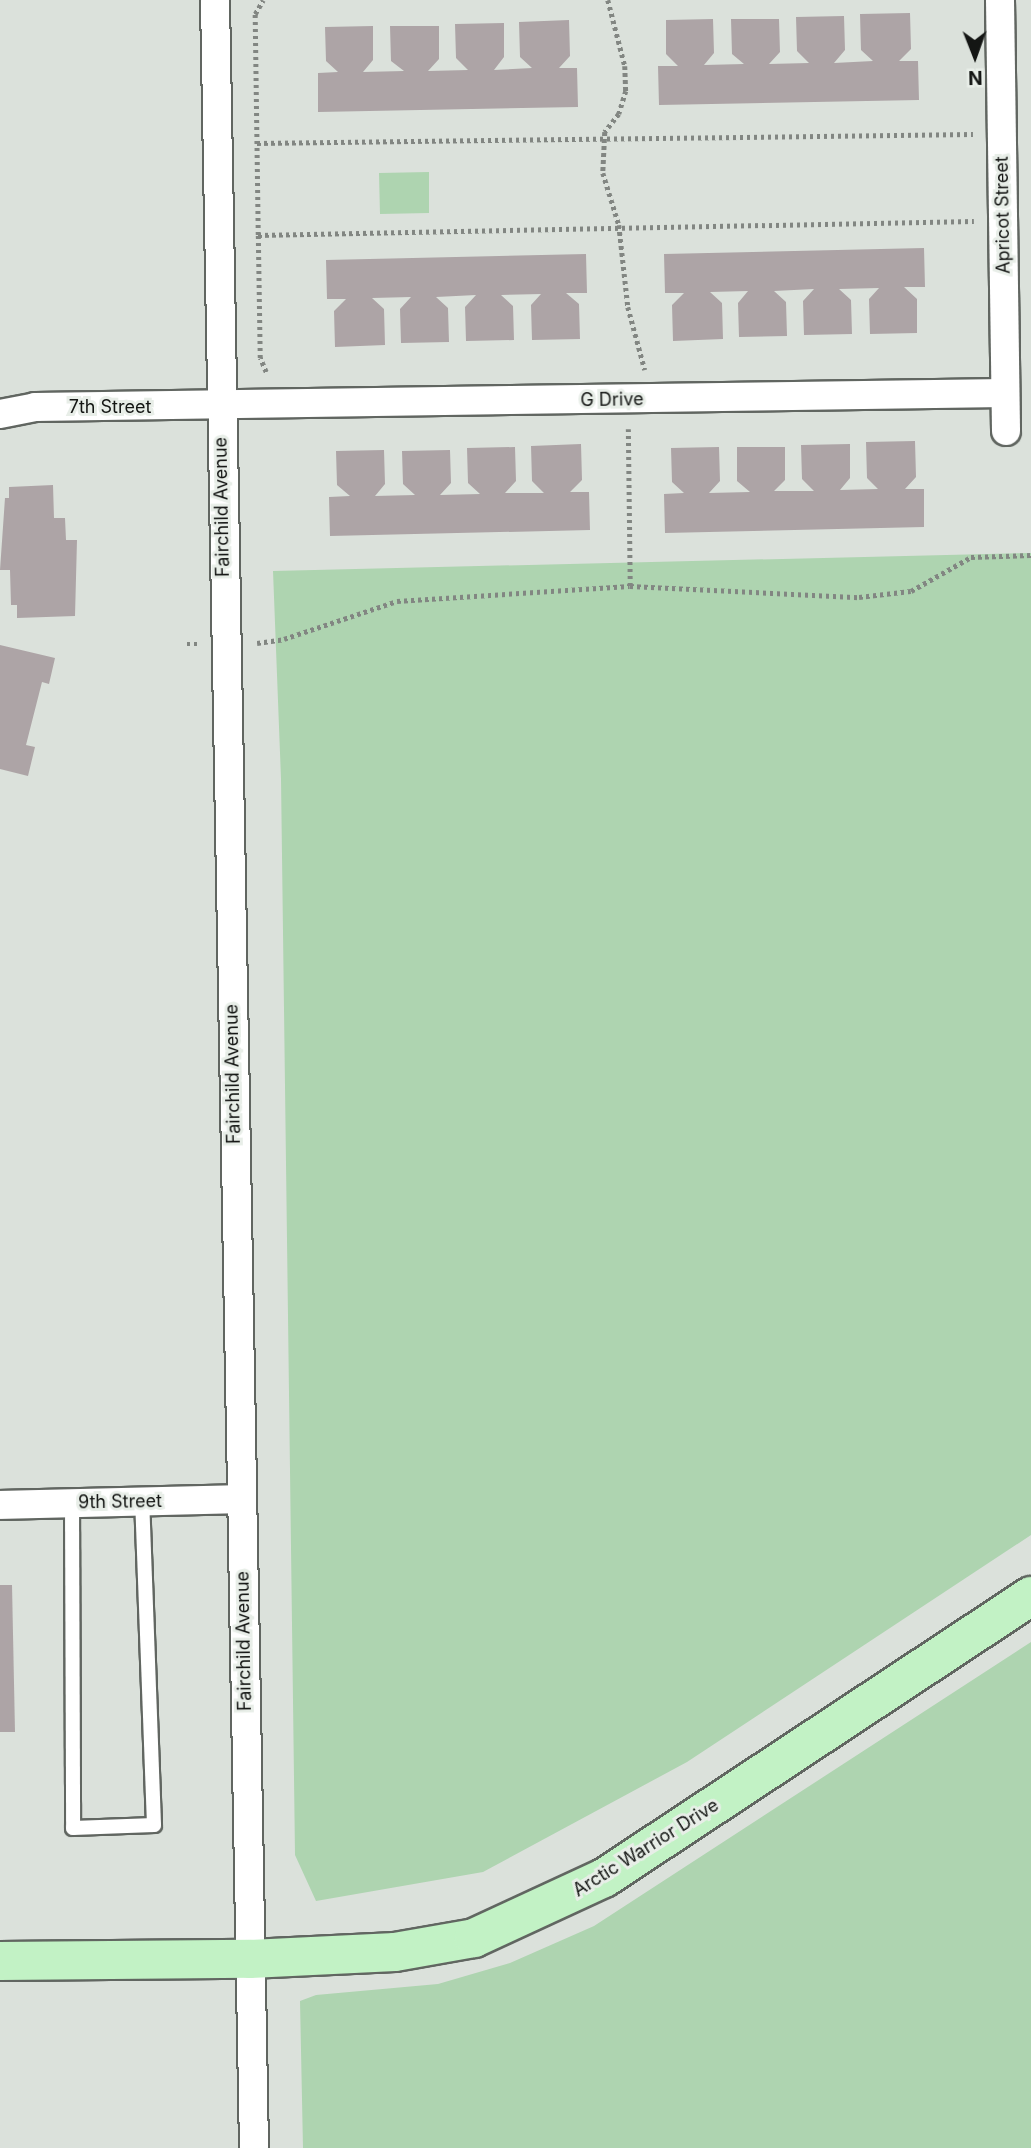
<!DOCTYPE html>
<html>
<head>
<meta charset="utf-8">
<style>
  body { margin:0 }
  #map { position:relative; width:1031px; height:2148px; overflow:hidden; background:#dbe1db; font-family:Inter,sans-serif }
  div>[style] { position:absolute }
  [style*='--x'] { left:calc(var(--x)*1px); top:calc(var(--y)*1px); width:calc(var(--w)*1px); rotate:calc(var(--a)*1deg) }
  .green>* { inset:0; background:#aed4b0 }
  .building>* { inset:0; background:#ada4a6 }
  .path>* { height:4.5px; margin-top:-2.25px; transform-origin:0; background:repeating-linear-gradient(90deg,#828682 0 3.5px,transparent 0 7px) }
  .roads { filter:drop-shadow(2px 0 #616661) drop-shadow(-2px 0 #616661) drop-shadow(0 2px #616661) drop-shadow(0 -2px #616661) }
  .service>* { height:14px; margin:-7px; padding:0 7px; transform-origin:7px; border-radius:7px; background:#fff }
  .minor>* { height:28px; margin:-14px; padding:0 14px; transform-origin:14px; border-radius:14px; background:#fff }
  .primary>* { height:38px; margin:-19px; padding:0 19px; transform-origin:19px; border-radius:19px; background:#c2f2c5 }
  span { translate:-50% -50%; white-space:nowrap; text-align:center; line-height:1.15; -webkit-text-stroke:6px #e8eee8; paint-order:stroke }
  .street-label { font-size:18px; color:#141614 }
  .north { position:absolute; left:940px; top:21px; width:70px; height:70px; -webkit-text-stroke:5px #e8eee8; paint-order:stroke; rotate:179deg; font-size:19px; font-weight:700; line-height:28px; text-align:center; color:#141614 }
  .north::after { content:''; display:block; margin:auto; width:24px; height:32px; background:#141614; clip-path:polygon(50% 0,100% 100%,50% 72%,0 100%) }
</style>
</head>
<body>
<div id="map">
  <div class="green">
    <div style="clip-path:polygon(429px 172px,429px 213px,380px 214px,379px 173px)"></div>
    <div style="clip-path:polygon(1031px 553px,1031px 1535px,687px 1762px,483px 1872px,316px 1901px,295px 1855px,281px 779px,273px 571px)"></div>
    <div style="clip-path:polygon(1031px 1642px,1031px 2148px,303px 2148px,300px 2001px,316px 1995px,438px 1984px,510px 1963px,594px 1926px)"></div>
  </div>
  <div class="building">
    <div style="clip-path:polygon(910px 13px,911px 49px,899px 61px,918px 61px,919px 100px,659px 105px,658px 66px,678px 66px,666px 54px,666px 20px,713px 19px,714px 53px,704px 65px,744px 64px,732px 54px,731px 19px,779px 19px,780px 52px,769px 64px,809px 63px,797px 51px,796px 17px,844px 16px,845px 50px,834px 63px,873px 61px,861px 50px,860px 14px)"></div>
    <div style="clip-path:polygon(569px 20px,570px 56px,559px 68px,577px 68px,578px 107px,318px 112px,318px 73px,338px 72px,326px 61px,325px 27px,373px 26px,373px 60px,363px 72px,404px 71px,391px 61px,390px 26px,439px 26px,439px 59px,428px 71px,468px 70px,456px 58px,455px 24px,504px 23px,504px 57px,494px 70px,532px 68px,520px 57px,519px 22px)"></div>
    <div style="clip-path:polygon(924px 248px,925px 287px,904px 287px,917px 299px,917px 333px,870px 334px,869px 299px,879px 288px,839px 289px,851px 300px,852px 334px,804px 335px,803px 301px,814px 289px,774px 291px,786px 302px,787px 336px,739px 337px,738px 303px,748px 291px,710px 292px,722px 303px,723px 339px,673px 341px,672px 305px,684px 293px,665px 293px,664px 254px)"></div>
    <div style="clip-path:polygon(586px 254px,587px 293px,566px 293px,579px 304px,580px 339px,532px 340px,531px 305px,541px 294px,501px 295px,513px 306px,514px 340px,466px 341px,465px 307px,476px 295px,436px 297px,448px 308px,449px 342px,401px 343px,400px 309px,411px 297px,372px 298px,384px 309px,385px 345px,335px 347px,334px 311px,346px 299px,327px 299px,326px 260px)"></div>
    <div style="clip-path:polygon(915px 441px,916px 477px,905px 489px,924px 489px,924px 527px,665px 533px,664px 494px,684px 493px,672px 482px,671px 448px,719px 447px,720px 481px,709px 493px,750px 492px,737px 481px,737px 447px,785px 447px,785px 480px,774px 491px,814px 491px,802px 479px,801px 445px,850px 444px,850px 478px,840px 490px,878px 489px,867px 478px,866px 442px)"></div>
    <div style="clip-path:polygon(581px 444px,582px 480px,570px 492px,589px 492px,590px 530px,330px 536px,329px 497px,350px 496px,337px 485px,336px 451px,384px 450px,385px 484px,375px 496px,415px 495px,403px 484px,402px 451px,450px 450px,451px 483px,440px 495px,480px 494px,468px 483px,467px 448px,515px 447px,516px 481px,505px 493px,544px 493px,532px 481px,531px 446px)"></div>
    <div style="clip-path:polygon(53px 485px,54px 518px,65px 518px,66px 540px,77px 540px,75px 616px,17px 618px,17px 605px,11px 605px,10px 570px,0 570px,5px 498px,9px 498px,9px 487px)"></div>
    <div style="clip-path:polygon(0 645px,55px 658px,49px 684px,42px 682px,26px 745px,35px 747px,28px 776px,0 769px)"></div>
    <div style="clip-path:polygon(0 1585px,12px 1585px,15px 1732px,0 1732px)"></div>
  </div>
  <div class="path">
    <div style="--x:608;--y:0;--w:68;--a:75.6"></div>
    <div style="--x:625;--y:66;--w:25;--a:88"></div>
    <div style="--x:626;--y:91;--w:24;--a:107"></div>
    <div style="--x:619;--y:114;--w:23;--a:128"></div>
    <div style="--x:605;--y:132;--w:41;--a:92.8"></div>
    <div style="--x:603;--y:173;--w:54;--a:72.9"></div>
    <div style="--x:619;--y:225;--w:82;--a:83.7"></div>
    <div style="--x:628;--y:307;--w:65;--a:74.9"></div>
    <div style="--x:257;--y:143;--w:716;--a:-0.72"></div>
    <div style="--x:258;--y:235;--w:221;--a:-90.8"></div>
    <div style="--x:255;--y:14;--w:16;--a:-60"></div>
    <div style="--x:266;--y:372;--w:15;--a:-113"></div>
    <div style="--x:260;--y:358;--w:123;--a:-90.9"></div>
    <div style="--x:258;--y:235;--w:716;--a:-1.12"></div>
    <div style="--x:630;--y:586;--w:229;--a:2.8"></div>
    <div style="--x:859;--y:597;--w:52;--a:-6.6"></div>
    <div style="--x:911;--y:591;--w:69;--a:-29.5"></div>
    <div style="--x:971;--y:557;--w:60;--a:-1.9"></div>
    <div style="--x:257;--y:643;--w:27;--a:-8"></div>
    <div style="--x:284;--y:639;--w:119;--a:-18.6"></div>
    <div style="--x:397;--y:601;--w:233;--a:-3.7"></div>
    <div style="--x:630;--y:586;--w:157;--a:-90.7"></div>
    <div style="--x:187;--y:644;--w:12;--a:0"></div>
  </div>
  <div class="roads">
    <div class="service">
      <div style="--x:72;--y:1503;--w:325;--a:89.8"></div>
      <div style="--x:73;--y:1828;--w:81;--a:-2.1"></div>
      <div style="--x:154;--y:1825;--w:323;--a:-92.1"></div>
    </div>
    <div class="minor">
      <div style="--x:215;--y:0;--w:2148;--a:88.96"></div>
      <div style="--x:1000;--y:0;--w:431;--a:89.2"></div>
      <div style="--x:0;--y:414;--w:36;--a:-11"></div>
      <div style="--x:35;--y:407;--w:970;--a:-0.83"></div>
      <div style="--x:0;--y:1505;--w:241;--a:-1.4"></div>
    </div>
    <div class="primary">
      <div style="--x:0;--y:1961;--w:250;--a:-0.5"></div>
      <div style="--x:250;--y:1959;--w:145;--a:-2.8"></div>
      <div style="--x:395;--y:1952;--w:80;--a:-10"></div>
      <div style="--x:474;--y:1938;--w:143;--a:-24.8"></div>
      <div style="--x:604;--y:1878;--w:512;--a:-33.44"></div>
    </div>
  </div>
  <div class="street-label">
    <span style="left:1003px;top:215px;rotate:-91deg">Apricot Street</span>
    <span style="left:612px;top:400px;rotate:-1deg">G Drive</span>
    <span style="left:110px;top:407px">7th Street</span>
    <span style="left:222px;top:507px;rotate:-91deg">Fairchild Avenue</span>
    <span style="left:233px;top:1074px;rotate:-91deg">Fairchild Avenue</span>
    <span style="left:120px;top:1502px;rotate:-1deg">9th Street</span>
    <span style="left:244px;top:1641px;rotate:-91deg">Fairchild Avenue</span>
    <span style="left:646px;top:1848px;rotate:-32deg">Arctic Warrior Drive</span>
  </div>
  <div class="north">N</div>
</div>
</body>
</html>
